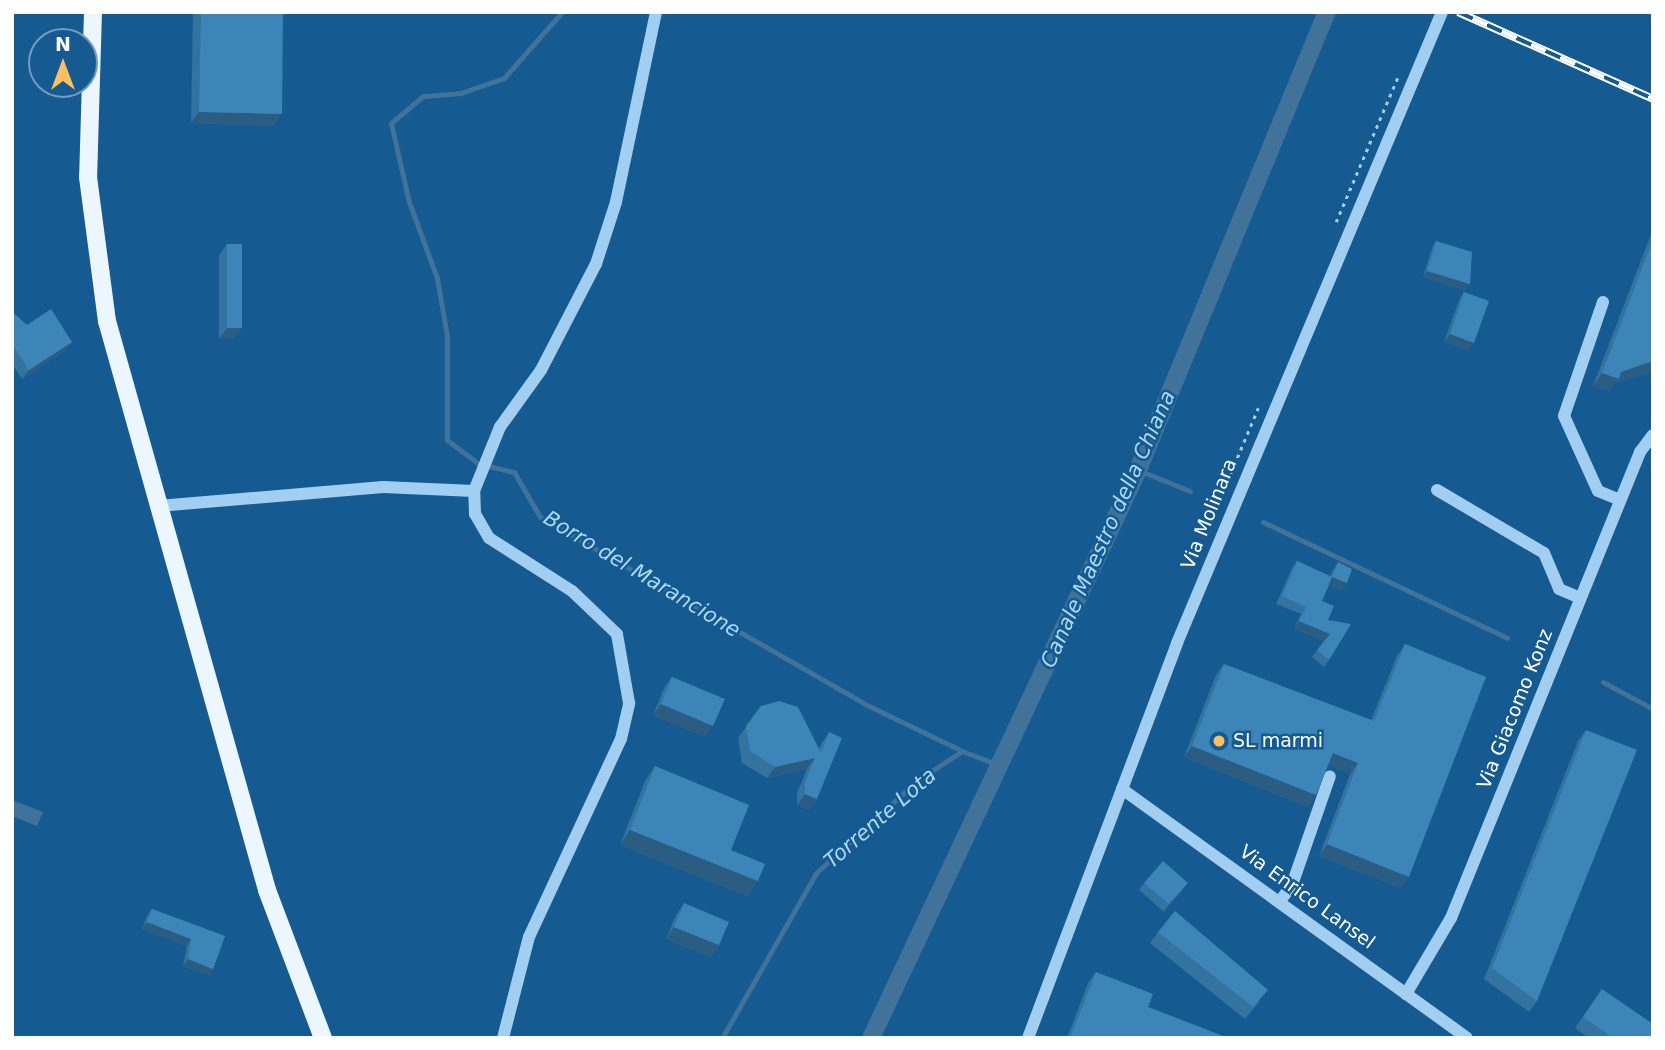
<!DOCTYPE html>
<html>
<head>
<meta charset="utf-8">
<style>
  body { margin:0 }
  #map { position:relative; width:1665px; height:1050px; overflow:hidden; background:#155a91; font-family:"DejaVu Sans",sans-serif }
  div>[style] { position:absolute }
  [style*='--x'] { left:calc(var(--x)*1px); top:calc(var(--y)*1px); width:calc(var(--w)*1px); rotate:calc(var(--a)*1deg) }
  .water>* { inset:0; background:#41729a }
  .stream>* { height:5px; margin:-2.5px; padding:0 2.5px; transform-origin:2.5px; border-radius:2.5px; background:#41729a }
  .canal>* { height:18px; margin:-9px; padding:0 9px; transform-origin:9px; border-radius:9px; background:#41729a }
  .path>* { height:2.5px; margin-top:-1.25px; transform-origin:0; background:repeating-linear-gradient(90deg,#a2cff1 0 3.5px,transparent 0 8.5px) }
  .minor>* { height:12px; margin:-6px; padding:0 6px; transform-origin:6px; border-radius:6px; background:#a2cff1 }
  .major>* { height:18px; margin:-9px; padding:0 9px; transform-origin:9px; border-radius:9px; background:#ecf6ff }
  .rail>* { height:8px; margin-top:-4px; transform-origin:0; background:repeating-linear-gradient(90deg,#155a91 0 16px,#fff 0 32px); box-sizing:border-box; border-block:2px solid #fff }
  .wall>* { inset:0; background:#34729f }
  .shaded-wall>* { inset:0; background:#2b5c82 }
  .building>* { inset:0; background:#3d84b9 }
  .dots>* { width:19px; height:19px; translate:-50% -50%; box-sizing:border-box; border:4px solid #155a91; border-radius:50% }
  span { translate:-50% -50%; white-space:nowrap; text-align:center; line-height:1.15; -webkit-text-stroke:5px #155a91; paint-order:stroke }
  .street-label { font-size:19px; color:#fff }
  .poi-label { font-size:19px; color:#fff }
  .left { translate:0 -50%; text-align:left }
  .water-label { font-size:21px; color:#aed9f8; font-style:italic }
  .frame { position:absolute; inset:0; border:14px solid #fff; pointer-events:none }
  .north { position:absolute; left:28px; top:28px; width:70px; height:70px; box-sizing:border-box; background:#155a91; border:2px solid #739cbd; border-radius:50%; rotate:0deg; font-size:19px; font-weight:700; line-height:28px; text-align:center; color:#fff }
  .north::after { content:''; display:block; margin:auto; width:24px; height:32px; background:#ffbe62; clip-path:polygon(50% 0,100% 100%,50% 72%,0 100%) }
</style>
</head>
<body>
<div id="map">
  <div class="water">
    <div style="clip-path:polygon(12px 800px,43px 812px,37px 826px,12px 816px)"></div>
  </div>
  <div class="stream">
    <div style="--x:562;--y:12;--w:88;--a:131.3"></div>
    <div style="--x:504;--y:78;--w:46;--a:160.8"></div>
    <div style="--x:461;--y:93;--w:38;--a:175"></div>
    <div style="--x:423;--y:96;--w:42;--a:139.8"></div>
    <div style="--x:391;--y:123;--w:81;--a:77.2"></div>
    <div style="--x:409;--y:202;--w:81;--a:69.8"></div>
    <div style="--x:437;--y:278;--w:59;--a:80.2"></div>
    <div style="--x:447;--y:336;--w:104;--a:90"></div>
    <div style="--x:447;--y:440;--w:38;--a:37"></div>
    <div style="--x:477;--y:463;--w:38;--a:14"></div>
    <div style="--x:514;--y:472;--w:52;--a:60"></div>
    <div style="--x:540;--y:517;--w:379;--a:29.9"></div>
    <div style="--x:869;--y:706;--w:103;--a:25.8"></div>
    <div style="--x:1138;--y:470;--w:56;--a:22"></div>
    <div style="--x:1263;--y:522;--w:270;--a:25.4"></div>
    <div style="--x:1603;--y:682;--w:57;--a:28.4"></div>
    <div style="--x:722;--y:1038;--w:190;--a:-60.3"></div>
    <div style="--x:816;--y:873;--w:138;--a:-42.4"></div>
    <div style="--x:918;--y:780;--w:53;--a:-33.4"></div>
    <div style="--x:962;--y:751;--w:42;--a:21"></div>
  </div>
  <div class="canal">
    <div style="--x:871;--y:1038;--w:628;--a:-64.82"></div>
    <div style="--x:1138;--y:470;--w:495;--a:-67.6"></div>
  </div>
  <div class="path">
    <div style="--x:1336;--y:222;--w:161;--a:-66.9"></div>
    <div style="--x:1224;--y:489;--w:88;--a:-67.2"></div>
  </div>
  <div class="minor">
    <div style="--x:1603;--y:302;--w:120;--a:108.9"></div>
    <div style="--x:1564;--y:416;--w:82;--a:65.6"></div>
    <div style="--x:1598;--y:491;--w:24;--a:22"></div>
    <div style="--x:1437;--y:490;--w:124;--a:30.5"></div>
    <div style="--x:1544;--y:553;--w:39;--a:67"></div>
    <div style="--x:1559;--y:589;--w:23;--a:23"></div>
    <div style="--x:158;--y:506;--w:226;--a:-4.8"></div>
    <div style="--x:383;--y:487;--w:91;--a:2.5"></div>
    <div style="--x:1122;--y:789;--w:425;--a:35.8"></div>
    <div style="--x:1280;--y:901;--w:20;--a:-53"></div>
    <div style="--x:1292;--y:885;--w:115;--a:-70.8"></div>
    <div style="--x:1406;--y:994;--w:88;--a:-59.4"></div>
    <div style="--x:1451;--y:918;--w:503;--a:-67.92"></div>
    <div style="--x:1640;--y:452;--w:21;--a:-53"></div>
    <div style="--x:503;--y:1038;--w:104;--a:-75.6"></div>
    <div style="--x:529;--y:937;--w:218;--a:-65.1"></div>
    <div style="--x:621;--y:739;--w:37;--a:-77"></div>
    <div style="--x:629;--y:703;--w:70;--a:-99.9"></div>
    <div style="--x:617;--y:634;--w:62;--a:-136.3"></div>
    <div style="--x:572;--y:591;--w:98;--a:-147.4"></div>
    <div style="--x:489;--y:538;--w:28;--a:-120"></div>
    <div style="--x:475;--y:514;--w:23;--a:-92"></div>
    <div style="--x:474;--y:491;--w:69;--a:-67.9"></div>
    <div style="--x:500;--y:427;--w:70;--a:-54.3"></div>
    <div style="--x:541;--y:370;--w:119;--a:-62.6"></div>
    <div style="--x:596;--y:264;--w:65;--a:-72.1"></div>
    <div style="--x:616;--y:202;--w:194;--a:-78.1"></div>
    <div style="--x:1028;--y:1038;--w:422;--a:-69.3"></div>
    <div style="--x:1177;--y:643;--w:684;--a:-67.22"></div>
  </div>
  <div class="major">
    <div style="--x:93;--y:12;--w:165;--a:91.7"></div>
    <div style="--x:88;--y:177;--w:145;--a:82.5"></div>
    <div style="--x:107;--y:321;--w:591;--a:74.29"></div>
    <div style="--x:267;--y:890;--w:158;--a:69.3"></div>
  </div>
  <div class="rail">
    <div style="--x:1458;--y:12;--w:214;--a:24"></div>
  </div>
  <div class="wall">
    <div style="clip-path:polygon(193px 12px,283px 12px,274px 126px,191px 123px)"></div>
    <div style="clip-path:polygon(1653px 229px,1653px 371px,1615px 383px,1609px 391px,1593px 386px)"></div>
    <div style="clip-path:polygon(1436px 241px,1470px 284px,1465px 290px,1423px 277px,1432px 248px)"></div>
    <div style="clip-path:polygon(227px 244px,234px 339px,219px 339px,219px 255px)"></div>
    <div style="clip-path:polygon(1464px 292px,1469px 351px,1444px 342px,1459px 300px)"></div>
    <div style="clip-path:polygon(12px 312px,27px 325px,72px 342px,65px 351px,22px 379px,12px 364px)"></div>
    <div style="clip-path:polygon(1297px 561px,1330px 576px,1333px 570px,1338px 562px,1347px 583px,1342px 590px,1329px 585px,1322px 601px,1328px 620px,1329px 660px,1324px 667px,1312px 657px,1324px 641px,1294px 628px,1301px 614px,1276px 604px,1292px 568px)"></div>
    <div style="clip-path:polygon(1405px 644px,1401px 888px,1319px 856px,1350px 774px,1328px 765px,1316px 795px,1308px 807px,1184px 757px,1216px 675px,1224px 664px,1371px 720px,1397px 656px)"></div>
    <div style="clip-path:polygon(672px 677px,705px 737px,653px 715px,664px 688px)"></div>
    <div style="clip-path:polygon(761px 706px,819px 749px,821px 744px,829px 732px,817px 799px,809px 810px,797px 805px,797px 793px,807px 769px,767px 778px,742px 763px,738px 738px)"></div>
    <div style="clip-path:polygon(1586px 730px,1537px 1001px,1529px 1012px,1484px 979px,1578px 741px)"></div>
    <div style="clip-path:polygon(655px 766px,758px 881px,747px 896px,620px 845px,645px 781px)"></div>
    <div style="clip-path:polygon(1144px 883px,1183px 890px,1164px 912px,1139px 890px)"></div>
    <div style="clip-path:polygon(684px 903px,719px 945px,711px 957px,666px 939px,676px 915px)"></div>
    <div style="clip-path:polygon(152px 909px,225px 936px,213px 969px,209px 975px,183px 966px,187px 946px,142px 929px,147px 916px)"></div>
    <div style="clip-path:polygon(1158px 932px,1260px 1001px,1245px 1019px,1150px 943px)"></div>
    <div style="clip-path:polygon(1096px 972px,1148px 1007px,1228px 1038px,1067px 1038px,1088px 983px)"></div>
    <div style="clip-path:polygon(1602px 989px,1653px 1038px,1589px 1038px,1575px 1028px)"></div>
  </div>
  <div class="shaded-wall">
    <div style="clip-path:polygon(199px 112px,282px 114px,274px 126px,191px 123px)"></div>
    <div style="clip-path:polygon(1427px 271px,1470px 284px,1465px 290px,1423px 277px)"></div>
    <div style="clip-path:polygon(227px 328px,242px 328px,234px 339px,219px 339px)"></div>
    <div style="clip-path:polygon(1450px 334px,1474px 343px,1469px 351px,1444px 342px)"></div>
    <div style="clip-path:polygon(72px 342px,65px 351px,22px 379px,29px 370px)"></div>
    <div style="clip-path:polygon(1653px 361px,1653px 371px,1615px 383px,1609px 391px,1593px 386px,1602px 373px)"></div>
    <div style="clip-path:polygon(1332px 577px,1347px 583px,1342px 590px,1327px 584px)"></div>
    <div style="clip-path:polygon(1299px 621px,1330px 634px,1325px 641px,1294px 628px)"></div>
    <div style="clip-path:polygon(661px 704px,713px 726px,705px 737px,653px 715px)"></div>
    <div style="clip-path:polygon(1192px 746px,1316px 795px,1308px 807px,1184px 757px)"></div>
    <div style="clip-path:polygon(1333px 753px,1358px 763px,1350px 774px,1325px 764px)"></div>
    <div style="clip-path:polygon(815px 758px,807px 769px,767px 778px,775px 767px)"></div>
    <div style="clip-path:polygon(805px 794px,817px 799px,809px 810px,797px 805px)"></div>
    <div style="clip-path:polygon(630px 830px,758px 881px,747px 896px,620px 845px)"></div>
    <div style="clip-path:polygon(1327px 844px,1409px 877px,1401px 888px,1319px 856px)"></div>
    <div style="clip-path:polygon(1188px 883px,1183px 890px,1164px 912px,1169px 904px)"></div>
    <div style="clip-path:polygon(147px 922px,191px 939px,187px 946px,142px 929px)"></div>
    <div style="clip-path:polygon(674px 927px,719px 945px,711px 957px,666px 939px)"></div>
    <div style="clip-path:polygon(188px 959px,213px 969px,209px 975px,183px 966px)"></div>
  </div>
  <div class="building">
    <div style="clip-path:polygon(201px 12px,283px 12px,282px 114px,199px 112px)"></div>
    <div style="clip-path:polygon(1653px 240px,1653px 361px,1621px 372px,1619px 379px,1602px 373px)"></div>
    <div style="clip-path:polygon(1436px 241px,1472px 252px,1470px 284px,1427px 271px)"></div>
    <div style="clip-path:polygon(227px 244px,242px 244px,242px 328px,227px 328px)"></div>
    <div style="clip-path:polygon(1464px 292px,1489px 301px,1474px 343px,1450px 334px)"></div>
    <div style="clip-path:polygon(51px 309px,72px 342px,29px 370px,12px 344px,12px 312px,27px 325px)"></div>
    <div style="clip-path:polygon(1297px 561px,1332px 577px,1338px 562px,1352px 569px,1347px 583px,1332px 577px,1322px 601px,1334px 606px,1328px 620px,1351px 624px,1329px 660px,1317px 650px,1330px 634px,1299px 621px,1306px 607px,1282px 596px)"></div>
    <div style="clip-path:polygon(1405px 644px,1486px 677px,1409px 877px,1327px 844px,1358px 763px,1333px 753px,1316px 795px,1192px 746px,1224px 664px,1374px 721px)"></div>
    <div style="clip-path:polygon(672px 677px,725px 699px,713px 726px,661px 704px)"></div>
    <div style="clip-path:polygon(779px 701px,798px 707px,821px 753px,829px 732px,842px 738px,817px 799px,805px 794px,805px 782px,815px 758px,775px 767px,750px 751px,746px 726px,761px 706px)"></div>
    <div style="clip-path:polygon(1586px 730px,1637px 750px,1537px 1001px,1492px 968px)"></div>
    <div style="clip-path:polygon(655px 766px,749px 805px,731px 850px,765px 864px,758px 881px,630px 830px)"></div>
    <div style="clip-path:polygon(1163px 861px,1188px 883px,1169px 904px,1144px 883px)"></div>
    <div style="clip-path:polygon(684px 903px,729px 922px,719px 945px,674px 927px)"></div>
    <div style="clip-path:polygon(152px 909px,225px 936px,213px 969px,188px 959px,191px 939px,147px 922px)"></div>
    <div style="clip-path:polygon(1175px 911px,1268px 990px,1253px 1007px,1158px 932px)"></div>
    <div style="clip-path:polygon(1096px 972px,1153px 994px,1148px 1007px,1228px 1038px,1070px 1038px)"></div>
    <div style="clip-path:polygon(1602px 989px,1653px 1024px,1653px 1038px,1613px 1038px,1583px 1017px)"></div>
  </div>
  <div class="dots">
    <div style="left:1219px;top:741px;background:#ffbe62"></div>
  </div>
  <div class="street-label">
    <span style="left:1209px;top:514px;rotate:-68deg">Via Molinara</span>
    <span style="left:1515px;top:709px;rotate:-68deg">Via Giacomo Konz</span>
    <span style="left:1307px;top:897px;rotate:36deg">Via Enrico Lansel</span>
  </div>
  <div class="poi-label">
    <span class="left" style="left:1233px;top:741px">SL marmi</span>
  </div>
  <div class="water-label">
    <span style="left:1108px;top:529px;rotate:-66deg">Canale Maestro della Chiana</span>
    <span style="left:642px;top:574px;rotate:31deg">Borro del Marancione</span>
    <span style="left:880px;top:818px;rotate:-41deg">Torrente Lota</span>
  </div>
  <div class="frame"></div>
  <div class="north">N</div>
</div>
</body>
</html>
